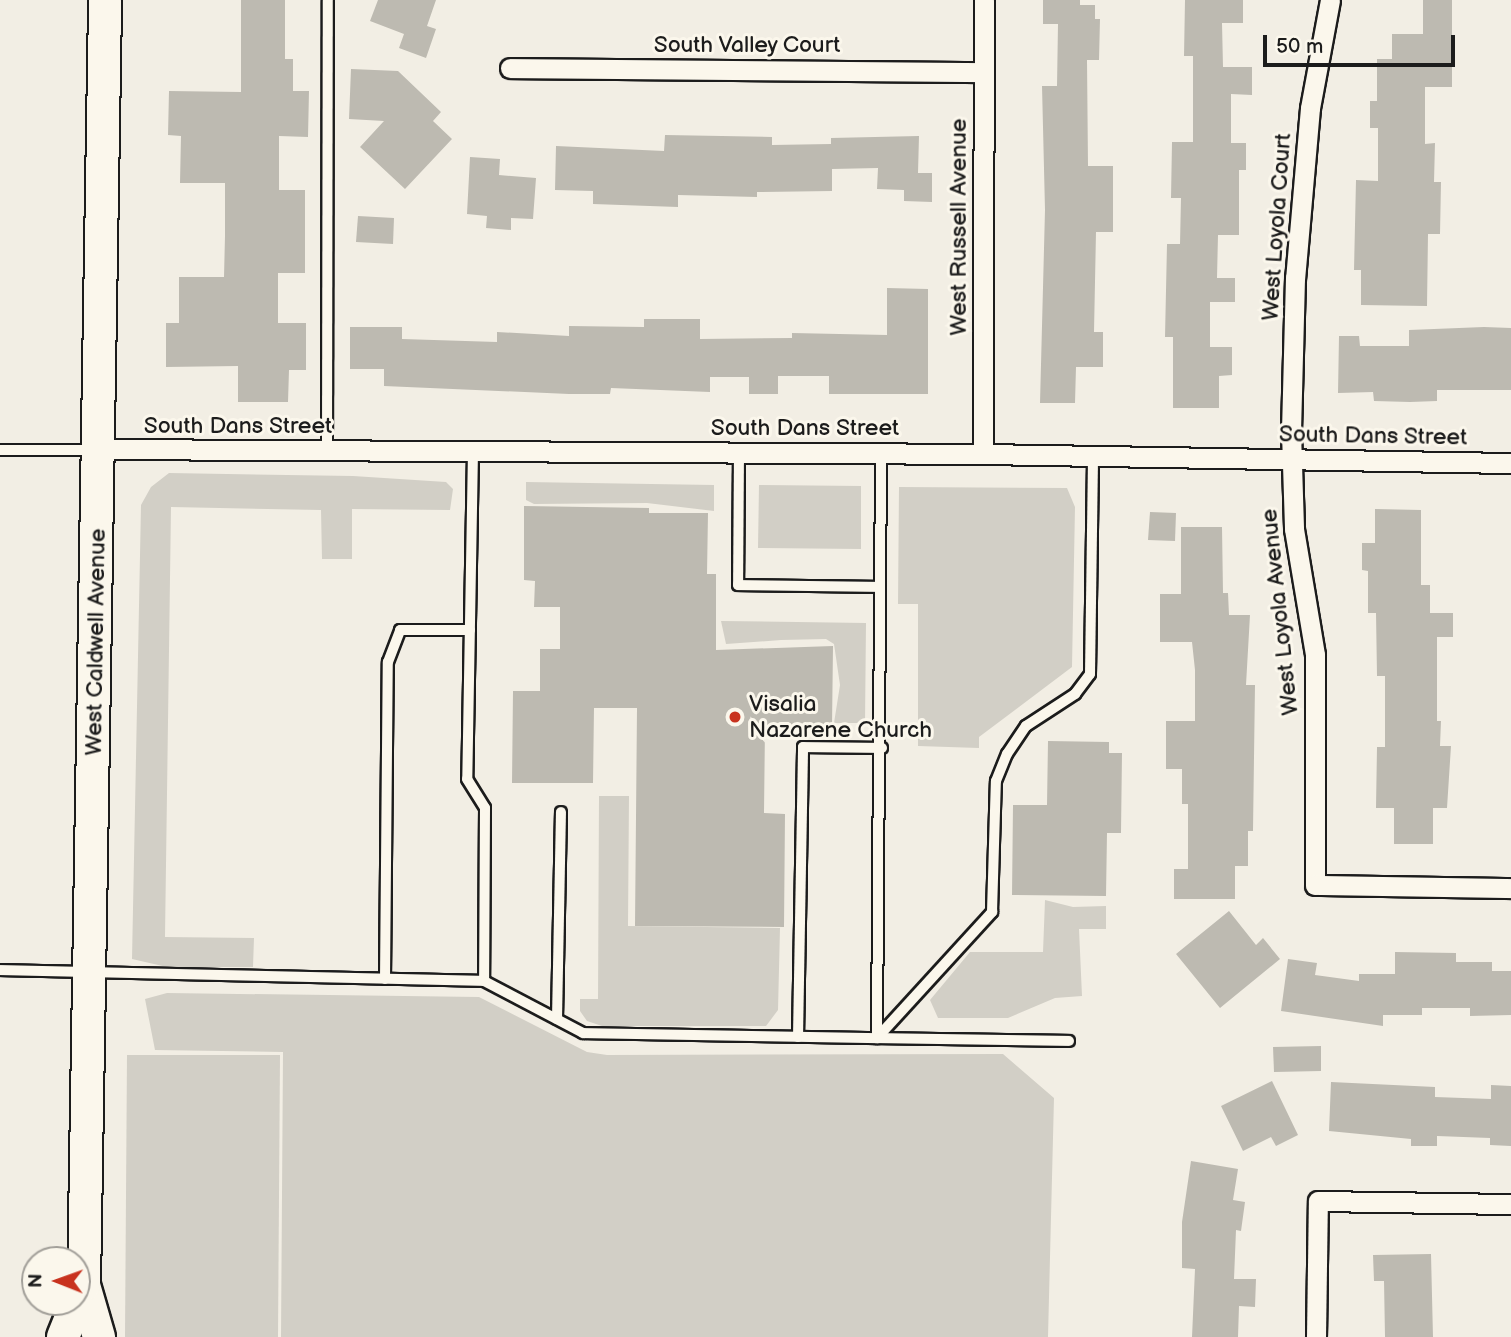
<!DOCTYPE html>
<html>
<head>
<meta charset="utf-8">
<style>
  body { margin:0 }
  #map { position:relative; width:1511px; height:1337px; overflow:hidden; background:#f2eee4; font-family:"Balsamiq Sans",sans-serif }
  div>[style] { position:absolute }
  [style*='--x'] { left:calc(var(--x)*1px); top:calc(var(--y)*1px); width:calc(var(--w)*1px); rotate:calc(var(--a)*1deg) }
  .green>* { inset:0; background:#d2cfc6 }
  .building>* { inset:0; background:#bdbab1 }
  .roads { filter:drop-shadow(2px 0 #1c1c1c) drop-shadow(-2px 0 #1c1c1c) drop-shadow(0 2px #1c1c1c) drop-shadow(0 -2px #1c1c1c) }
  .service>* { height:10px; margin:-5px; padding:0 5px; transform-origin:5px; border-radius:5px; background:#fbf7ec }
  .minor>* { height:19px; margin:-9.5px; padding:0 9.5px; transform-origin:9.5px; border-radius:9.5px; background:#fbf7ec }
  .primary>* { height:32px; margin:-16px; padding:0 16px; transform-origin:16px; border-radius:16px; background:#fbf7ec }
  .dots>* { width:19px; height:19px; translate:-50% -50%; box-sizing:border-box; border:4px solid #fbf7ec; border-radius:50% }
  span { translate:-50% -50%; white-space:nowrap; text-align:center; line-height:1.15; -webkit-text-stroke:6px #fbf7ec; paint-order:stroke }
  .street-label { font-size:23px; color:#1c1c1c }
  .poi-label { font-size:23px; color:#1c1c1c }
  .left { translate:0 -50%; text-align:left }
  .north { position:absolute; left:21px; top:1246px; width:70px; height:70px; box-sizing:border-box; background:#fbf7ec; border:2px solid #a29f99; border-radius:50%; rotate:271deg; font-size:19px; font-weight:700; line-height:28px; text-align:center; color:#1c1c1c }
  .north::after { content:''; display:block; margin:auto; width:24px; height:32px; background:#c8321e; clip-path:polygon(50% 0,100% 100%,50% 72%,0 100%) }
  .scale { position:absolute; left:1263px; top:35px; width:192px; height:32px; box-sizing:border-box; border:4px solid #1c1c1c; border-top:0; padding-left:9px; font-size:21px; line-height:24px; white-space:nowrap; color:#1c1c1c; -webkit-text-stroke:5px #fbf7ec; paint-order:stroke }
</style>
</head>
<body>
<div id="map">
  <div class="green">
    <div style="clip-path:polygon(169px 473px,353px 476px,446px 482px,453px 489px,450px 510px,352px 509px,352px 559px,322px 559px,321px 510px,171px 507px,165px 937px,254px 938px,253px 967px,167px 967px,132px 959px,141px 505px,151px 487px)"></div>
    <div style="clip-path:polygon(526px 482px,714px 485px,714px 511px,647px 503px,534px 504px,526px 500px)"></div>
    <div style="clip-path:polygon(759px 485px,861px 486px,861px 549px,758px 548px)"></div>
    <div style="clip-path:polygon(899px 487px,1067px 488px,1075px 507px,1072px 667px,979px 737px,979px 748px,918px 746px,918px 604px,898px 604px)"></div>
    <div style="clip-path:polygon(721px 621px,866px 623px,865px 723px,834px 723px,840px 685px,834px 644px,826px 639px,781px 640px,726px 644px)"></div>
    <div style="clip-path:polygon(599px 796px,629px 796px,628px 926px,780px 928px,778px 1010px,766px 1026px,602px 1026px,587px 1021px,580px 1011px,580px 999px,598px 999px)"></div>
    <div style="clip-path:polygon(1045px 900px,1073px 907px,1106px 906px,1106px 929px,1079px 929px,1082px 996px,1055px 998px,1008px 1018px,938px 1018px,930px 1000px,970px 952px,1043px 952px)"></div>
    <div style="clip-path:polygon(167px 993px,479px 997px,587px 1052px,607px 1055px,1003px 1054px,1054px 1098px,1048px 1337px,281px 1337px,283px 1052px,155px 1050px,145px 999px)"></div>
    <div style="clip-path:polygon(127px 1055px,280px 1055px,278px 1337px,125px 1337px)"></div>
  </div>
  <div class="building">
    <div style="clip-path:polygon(241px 0,285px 0,285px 59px,293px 59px,293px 91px,309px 91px,308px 137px,279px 136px,279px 190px,305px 190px,305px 273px,278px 273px,278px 323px,306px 323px,306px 370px,289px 370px,288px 402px,238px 402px,238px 366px,166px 367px,166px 323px,179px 323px,179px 277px,224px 277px,225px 236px,225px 183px,180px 183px,181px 136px,168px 135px,169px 91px,241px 92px)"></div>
    <div style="clip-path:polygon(378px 0,436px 0,427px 26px,436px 29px,426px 58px,399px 48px,404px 34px,370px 21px)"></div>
    <div style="clip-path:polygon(1043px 0,1080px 0,1080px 5px,1095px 5px,1095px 19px,1100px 19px,1099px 60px,1087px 60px,1088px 166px,1113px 166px,1113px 232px,1096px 232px,1094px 332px,1103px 332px,1103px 367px,1076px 367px,1075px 403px,1040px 403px,1045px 210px,1042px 86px,1057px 86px,1058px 24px,1043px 24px)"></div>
    <div style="clip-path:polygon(1185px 0,1243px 0,1243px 23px,1222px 23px,1223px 67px,1252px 67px,1252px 95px,1231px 94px,1231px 143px,1246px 143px,1246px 170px,1239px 170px,1239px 235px,1218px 235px,1217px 278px,1235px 278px,1235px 302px,1210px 302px,1210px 347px,1232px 347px,1232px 375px,1219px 376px,1219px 408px,1173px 408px,1173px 337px,1165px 337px,1167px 244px,1180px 244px,1181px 198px,1171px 198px,1172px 142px,1193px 142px,1193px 56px,1184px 56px)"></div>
    <div style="clip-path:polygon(1423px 0,1452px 0,1452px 87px,1425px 87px,1425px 144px,1435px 143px,1434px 182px,1441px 182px,1440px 234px,1428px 234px,1427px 306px,1361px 305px,1361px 270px,1354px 270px,1356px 180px,1378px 181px,1378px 128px,1370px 128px,1370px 101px,1377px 101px,1377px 59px,1392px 59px,1392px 34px,1423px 34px)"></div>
    <div style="clip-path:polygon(351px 69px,398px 71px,441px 112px,433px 121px,452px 139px,405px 189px,360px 147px,384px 121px,349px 119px)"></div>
    <div style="clip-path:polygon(665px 135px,772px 137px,772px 145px,831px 144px,831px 138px,919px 136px,918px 173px,932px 173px,932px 202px,904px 201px,904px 190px,877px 189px,878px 168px,832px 169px,832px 191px,757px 192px,757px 197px,678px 195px,678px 207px,593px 204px,593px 191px,555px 190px,556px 146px,664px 151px)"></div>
    <div style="clip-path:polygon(470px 157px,500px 159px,499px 175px,536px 178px,533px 219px,511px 218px,511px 230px,486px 228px,487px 216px,467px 214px)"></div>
    <div style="clip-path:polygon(358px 216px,394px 218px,393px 244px,356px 242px)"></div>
    <div style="clip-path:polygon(887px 288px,928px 289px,928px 394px,829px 394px,829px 376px,778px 376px,778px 394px,749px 394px,749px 377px,710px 377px,710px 392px,611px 388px,610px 394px,569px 394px,384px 386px,384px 369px,350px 369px,350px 327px,402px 327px,402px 339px,497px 342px,497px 332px,569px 336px,569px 326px,644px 327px,644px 319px,700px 319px,700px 339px,792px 338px,792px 333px,887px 335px)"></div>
    <div style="clip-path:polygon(1484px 327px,1511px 328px,1511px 390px,1437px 390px,1437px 401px,1410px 402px,1374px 401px,1373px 392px,1338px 393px,1339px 336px,1359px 336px,1360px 346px,1409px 346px,1409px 330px)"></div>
    <div style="clip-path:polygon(524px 506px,649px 508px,649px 513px,708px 513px,707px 574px,716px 574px,716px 650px,833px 646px,832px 727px,765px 726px,764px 813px,785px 814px,784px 927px,635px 926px,637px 708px,594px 708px,593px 783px,512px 783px,513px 691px,540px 691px,540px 649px,560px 649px,560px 607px,534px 607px,535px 581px,524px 580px)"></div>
    <div style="clip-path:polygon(1375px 509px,1421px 510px,1421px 585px,1430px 585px,1430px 613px,1453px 613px,1453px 637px,1437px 637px,1437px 721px,1441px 721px,1440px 746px,1451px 746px,1447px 808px,1433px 808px,1433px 844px,1394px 844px,1394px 808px,1376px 808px,1377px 747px,1385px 747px,1385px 676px,1377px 676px,1376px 613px,1368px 613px,1368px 571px,1362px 570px,1362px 543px,1375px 543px)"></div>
    <div style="clip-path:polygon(1150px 512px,1176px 513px,1175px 541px,1148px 540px)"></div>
    <div style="clip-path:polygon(1181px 527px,1222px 527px,1223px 593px,1228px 593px,1229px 615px,1250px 615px,1246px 685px,1255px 685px,1253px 831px,1248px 831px,1248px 866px,1235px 866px,1235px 899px,1174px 899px,1174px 869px,1188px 869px,1188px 804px,1182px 804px,1182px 769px,1166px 769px,1166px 721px,1195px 721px,1195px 670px,1192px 642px,1160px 642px,1160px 594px,1181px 594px)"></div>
    <div style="clip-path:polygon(1048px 741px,1109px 742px,1109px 753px,1122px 753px,1121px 833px,1107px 833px,1106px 896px,1012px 895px,1013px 805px,1047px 805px)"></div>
    <div style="clip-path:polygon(1229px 911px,1256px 945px,1263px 938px,1280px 959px,1220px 1008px,1176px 954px)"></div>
    <div style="clip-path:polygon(1395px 952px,1456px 953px,1456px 962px,1492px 962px,1492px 971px,1511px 971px,1511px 1015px,1470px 1016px,1470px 1008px,1422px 1008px,1422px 1015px,1383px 1015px,1383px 1026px,1281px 1011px,1288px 959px,1317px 963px,1315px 975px,1359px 981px,1359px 974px,1395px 974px)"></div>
    <div style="clip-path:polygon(1321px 1046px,1321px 1071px,1274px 1072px,1273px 1047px)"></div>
    <div style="clip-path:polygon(1272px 1081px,1298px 1135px,1276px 1146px,1271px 1137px,1243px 1151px,1221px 1106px)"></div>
    <div style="clip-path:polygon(1331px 1082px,1435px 1087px,1435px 1097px,1491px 1099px,1491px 1085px,1511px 1086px,1511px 1146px,1490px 1145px,1490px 1138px,1437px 1136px,1437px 1146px,1411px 1146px,1411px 1139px,1329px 1131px)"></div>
    <div style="clip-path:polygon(1191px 1161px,1238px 1169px,1233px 1200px,1245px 1202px,1241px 1231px,1236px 1230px,1234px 1279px,1256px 1279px,1255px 1307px,1239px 1306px,1238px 1337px,1192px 1337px,1195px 1269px,1182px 1268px,1182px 1222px)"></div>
    <div style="clip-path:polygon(1431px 1254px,1433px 1337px,1385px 1337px,1384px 1281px,1374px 1281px,1373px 1255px)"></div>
  </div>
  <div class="roads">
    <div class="service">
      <div style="--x:0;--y:450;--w:92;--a:0"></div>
      <div style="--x:327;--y:450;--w:450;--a:-89.9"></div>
      <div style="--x:473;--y:451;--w:328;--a:91"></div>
      <div style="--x:467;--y:779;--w:34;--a:58"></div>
      <div style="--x:485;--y:808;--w:173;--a:90.3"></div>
      <div style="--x:484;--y:981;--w:112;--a:27.7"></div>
      <div style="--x:583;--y:1033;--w:294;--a:1"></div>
      <div style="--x:877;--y:1038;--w:171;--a:-47.6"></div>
      <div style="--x:992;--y:912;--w:131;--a:-88.3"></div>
      <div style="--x:996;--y:781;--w:29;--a:-68"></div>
      <div style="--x:1007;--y:754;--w:34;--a:-56"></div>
      <div style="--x:1026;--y:726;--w:59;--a:-33.1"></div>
      <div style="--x:1075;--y:694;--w:25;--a:-53"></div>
      <div style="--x:1090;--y:674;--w:218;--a:-89.2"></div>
      <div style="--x:739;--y:452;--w:133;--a:90.4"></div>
      <div style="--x:738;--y:585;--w:142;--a:0.8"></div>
      <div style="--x:881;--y:453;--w:585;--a:90.39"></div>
      <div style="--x:877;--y:1038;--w:192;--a:0.9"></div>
      <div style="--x:0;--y:970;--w:484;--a:1.3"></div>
      <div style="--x:385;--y:979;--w:317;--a:-89.5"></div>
      <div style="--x:388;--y:662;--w:34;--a:-69"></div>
      <div style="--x:400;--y:630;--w:70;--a:0"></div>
      <div style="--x:557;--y:1019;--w:207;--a:-88.9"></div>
      <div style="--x:798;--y:1037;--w:290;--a:-89"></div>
      <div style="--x:803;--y:747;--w:79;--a:0.7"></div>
    </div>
    <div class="minor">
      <div style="--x:1330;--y:0;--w:110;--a:100.5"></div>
      <div style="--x:1310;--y:108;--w:171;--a:95"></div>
      <div style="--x:1295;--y:278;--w:154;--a:91.5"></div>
      <div style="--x:1291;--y:432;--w:97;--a:88.2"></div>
      <div style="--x:1294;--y:529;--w:128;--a:80.5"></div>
      <div style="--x:1315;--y:655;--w:230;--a:90"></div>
      <div style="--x:1315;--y:885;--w:196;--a:0.9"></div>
      <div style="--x:510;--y:68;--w:474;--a:0.5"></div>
      <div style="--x:100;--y:449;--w:883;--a:0.32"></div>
      <div style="--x:983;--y:454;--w:528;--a:0.98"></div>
      <div style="--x:983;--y:454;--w:454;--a:-89.9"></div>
      <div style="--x:1316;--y:1337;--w:136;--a:-89.2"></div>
      <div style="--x:1318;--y:1201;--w:193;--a:0.9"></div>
    </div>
    <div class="primary">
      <div style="--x:63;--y:1337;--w:56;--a:-68"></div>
      <div style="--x:99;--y:1337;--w:54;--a:-106.1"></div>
      <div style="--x:84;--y:1285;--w:1285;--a:-89.06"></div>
    </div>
  </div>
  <div class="dots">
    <div style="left:735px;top:717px;background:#c8321e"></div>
  </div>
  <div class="street-label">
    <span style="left:747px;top:45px">South Valley Court</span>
    <span style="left:959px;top:227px;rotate:-90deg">West Russell Avenue</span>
    <span style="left:1277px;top:227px;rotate:-86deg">West Loyola Court</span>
    <span style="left:238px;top:426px">South Dans Street</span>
    <span style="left:805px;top:428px">South Dans Street</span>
    <span style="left:1373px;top:436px;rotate:1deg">South Dans Street</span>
    <span style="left:1280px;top:612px;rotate:-96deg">West Loyola Avenue</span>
    <span style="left:96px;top:642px;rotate:-89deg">West Caldwell Avenue</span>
  </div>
  <div class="poi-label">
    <span class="left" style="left:749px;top:717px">Visalia<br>Nazarene Church</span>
  </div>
  <div class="north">N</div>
  <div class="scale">50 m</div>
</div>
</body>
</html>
